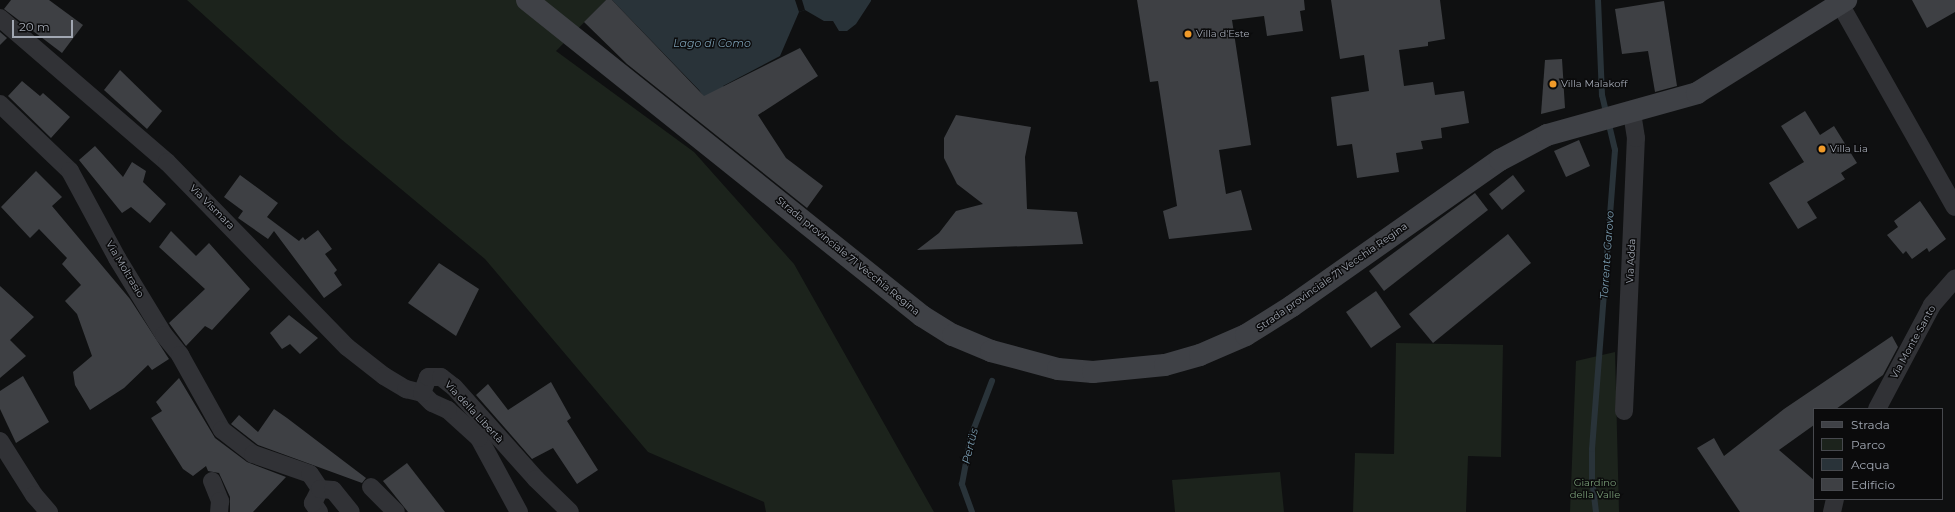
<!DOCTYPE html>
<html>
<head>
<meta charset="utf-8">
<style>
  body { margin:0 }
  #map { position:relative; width:1955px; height:512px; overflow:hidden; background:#0f1011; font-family:Montserrat,sans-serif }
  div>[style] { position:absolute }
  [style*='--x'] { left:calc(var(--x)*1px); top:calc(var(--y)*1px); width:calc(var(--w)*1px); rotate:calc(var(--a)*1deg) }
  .green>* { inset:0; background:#1c231c }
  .water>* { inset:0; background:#293339 }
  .pier>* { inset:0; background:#0f1011 }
  .stream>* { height:6px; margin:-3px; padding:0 3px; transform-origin:3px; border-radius:3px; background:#293339 }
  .building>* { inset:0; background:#3e4044 }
  .street>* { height:18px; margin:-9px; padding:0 9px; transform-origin:9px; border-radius:9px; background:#313236 }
  .secondary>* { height:22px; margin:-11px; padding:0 11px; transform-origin:11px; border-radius:11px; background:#3f4146 }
  .dots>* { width:11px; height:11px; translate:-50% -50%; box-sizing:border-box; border:2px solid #0b0b0c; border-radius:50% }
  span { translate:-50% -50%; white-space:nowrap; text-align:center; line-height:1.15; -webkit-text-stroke:3px #0b0b0c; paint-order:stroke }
  .poi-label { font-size:10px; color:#a1a7b2 }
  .left { translate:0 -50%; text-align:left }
  .street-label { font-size:10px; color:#a1a7b2 }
  .park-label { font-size:10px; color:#799d77 }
  .water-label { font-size:11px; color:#7799ad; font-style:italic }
  .legend { position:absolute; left:1813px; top:408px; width:130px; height:92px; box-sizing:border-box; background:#0b0b0c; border:1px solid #47494e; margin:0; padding:5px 7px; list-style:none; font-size:12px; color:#a1a7b2 }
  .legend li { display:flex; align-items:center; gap:8px; height:20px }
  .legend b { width:20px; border:1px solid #47494e }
  .scale { position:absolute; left:12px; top:20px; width:61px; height:18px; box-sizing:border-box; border:2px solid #a1a7b2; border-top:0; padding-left:5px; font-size:12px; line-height:14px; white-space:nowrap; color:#a1a7b2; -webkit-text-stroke:3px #0b0b0c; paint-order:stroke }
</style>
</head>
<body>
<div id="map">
  <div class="green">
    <div style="clip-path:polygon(187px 0,606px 0,556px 51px,694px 152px,794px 264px,934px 512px,766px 512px,764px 502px,648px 452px,485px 259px,341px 139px)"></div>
    <div style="clip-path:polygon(1396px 343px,1503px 345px,1501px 457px,1468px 456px,1466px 512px,1353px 512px,1355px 453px,1394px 454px)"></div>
    <div style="clip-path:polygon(1615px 352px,1619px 512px,1570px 512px,1576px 361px)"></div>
    <div style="clip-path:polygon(1280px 472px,1284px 512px,1175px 512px,1172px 480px)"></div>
  </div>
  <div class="water">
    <div style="clip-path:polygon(612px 0,871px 0,871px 1px,856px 24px,847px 31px,839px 31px,833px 21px,824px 21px,805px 10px,799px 12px,780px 56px,723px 86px,742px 114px,723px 125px,699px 90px)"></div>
  </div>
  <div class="pier">
    <div style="clip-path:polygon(795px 0,802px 0,805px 10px,799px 12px)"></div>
  </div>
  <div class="stream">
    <div style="--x:972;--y:512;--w:30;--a:-110"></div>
    <div style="--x:962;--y:484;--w:49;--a:-79.4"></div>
    <div style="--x:971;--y:436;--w:59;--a:-69.1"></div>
    <div style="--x:1596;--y:512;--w:31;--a:-97"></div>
    <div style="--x:1592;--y:481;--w:32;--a:-90"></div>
    <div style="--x:1592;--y:449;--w:300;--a:-85.6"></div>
    <div style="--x:1615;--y:150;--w:57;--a:-103.3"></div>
    <div style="--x:1602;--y:95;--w:95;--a:-92.4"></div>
  </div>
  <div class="building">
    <div style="clip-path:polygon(11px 0,49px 0,83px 25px,62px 53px,4px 9px)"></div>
    <div style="clip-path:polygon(606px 0,612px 0,704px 96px,800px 48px,818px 76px,758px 115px,786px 158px,823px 186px,807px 208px,627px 64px,584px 22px)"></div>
    <div style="clip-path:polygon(1137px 0,1304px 0,1305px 10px,1300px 11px,1303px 31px,1267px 36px,1264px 16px,1232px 20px,1251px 145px,1219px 150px,1226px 194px,1241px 190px,1252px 230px,1169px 239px,1163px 211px,1177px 206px,1158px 81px,1150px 82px)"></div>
    <div style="clip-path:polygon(1331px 0,1440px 0,1445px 39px,1428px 42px,1428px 46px,1399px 50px,1404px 86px,1433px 82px,1435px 95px,1464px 91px,1469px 123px,1441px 128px,1442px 138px,1421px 141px,1423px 149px,1396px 153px,1399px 172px,1357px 178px,1352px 144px,1337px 146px,1331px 97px,1369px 91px,1364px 55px,1340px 59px)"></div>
    <div style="clip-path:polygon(1912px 0,1955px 0,1955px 12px,1927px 28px)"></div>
    <div style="clip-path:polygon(1664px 1px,1677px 86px,1655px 92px,1648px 51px,1622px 54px,1615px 9px)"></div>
    <div style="clip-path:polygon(0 32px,7px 38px,0 45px)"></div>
    <div style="clip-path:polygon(1562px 59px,1565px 108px,1541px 114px,1545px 60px)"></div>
    <div style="clip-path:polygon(120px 70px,162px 111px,147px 129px,104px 90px)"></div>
    <div style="clip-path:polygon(22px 81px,40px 96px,43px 93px,70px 117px,51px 138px,8px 96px)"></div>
    <div style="clip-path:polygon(1805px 111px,1820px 135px,1834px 126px,1857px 163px,1841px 173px,1845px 179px,1807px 202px,1817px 218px,1798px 229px,1769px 183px,1804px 162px,1781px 126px)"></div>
    <div style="clip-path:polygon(956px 115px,1031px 127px,1025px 157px,1027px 209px,1077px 212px,1083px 244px,917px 250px,939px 233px,956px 211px,983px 204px,957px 184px,944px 158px,944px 138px)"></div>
    <div style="clip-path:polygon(1579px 140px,1590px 166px,1566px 177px,1554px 151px)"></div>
    <div style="clip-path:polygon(95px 146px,123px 177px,132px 162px,146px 171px,143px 182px,166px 204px,150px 223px,131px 207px,122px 213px,79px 160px)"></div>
    <div style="clip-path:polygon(36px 171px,62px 197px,52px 206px,130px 299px,169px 359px,152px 370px,148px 365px,124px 388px,90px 410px,75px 385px,73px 372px,92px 356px,77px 314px,65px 301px,81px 285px,62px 264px,67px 258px,39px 229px,30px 238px,1px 207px)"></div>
    <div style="clip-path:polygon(240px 175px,278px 203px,267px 217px,299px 241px,303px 237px,305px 240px,318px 230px,332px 249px,325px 254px,337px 270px,334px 273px,342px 285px,324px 298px,274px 231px,268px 239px,238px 218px,243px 211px,224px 197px)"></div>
    <div style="clip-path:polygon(1513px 175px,1525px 191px,1502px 210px,1489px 194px)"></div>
    <div style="clip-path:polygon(1475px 193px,1488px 210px,1384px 291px,1369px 271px)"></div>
    <div style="clip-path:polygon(1920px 201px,1946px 239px,1929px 252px,1927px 248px,1912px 259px,1906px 251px,1903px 254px,1887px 235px,1898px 227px,1894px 221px)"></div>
    <div style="clip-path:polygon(171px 231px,196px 256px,209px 243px,250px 289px,212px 330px,205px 326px,186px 346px,169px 323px,205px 289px,159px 247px)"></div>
    <div style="clip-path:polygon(1508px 234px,1531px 263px,1433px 343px,1409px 314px)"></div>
    <div style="clip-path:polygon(439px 263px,479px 289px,456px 336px,408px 303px)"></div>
    <div style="clip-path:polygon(0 286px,34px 317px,10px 340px,26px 356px,0 378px)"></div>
    <div style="clip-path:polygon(1376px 291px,1401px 327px,1371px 348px,1346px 312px)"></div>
    <div style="clip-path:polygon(289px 315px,318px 338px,300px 354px,290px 344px,282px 349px,270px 333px)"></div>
    <div style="clip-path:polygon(1892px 336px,1898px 347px,1883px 375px,1836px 409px,1814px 409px,1814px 425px,1779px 450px,1814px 480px,1814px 512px,1740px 512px,1697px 448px,1714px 438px,1724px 456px,1784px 409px)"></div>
    <div style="clip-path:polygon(23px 376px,49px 422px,16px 443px,0 409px,0 391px)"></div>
    <div style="clip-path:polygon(179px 378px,215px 438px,247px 462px,286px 477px,253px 512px,230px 512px,230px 497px,219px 473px,208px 471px,206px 466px,193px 476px,183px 469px,151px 418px,162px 411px,156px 402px)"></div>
    <div style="clip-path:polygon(551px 382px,571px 418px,567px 421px,598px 470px,577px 484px,553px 448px,532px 459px,476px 395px,488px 384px,508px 410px)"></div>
    <div style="clip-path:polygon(274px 409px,287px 418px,366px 478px,362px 483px,258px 445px,231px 424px,239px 415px,258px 432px)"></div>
    <div style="clip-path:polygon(407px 463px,445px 512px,408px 512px,383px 481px)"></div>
  </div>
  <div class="street">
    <div style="--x:1840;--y:4;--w:233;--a:60.5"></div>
    <div style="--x:0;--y:18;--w:221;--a:40.8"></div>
    <div style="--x:167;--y:162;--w:258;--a:45.8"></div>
    <div style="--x:347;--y:347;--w:47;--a:38.1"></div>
    <div style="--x:384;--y:376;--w:26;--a:31"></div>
    <div style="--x:406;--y:389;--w:16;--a:14"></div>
    <div style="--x:0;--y:104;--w:97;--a:43.7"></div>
    <div style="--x:70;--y:171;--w:99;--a:61.6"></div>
    <div style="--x:117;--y:258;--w:90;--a:58.6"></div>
    <div style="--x:164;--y:335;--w:26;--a:51"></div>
    <div style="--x:180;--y:355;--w:86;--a:60.8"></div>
    <div style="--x:222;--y:430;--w:39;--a:38"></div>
    <div style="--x:253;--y:454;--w:60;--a:19.3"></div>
    <div style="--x:310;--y:474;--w:18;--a:56"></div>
    <div style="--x:1877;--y:409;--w:118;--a:-62.1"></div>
    <div style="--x:1932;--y:305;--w:35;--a:-49"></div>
    <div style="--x:1624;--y:411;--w:273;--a:-87.5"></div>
    <div style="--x:1636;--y:138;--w:26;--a:-99"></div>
    <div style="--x:0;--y:441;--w:64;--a:57.8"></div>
    <div style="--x:34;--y:495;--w:23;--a:49"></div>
    <div style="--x:212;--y:481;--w:22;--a:68"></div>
    <div style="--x:220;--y:501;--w:11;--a:95"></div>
    <div style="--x:371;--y:487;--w:35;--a:45"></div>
    <div style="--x:319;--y:512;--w:11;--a:-124"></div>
    <div style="--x:313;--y:503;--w:16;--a:-63"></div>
    <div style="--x:320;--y:489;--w:13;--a:4"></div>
    <div style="--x:333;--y:490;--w:28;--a:51"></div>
    <div style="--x:519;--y:512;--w:84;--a:-118.4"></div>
    <div style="--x:479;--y:438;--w:42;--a:-137.9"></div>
    <div style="--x:448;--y:410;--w:17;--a:-156"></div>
    <div style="--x:432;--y:403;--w:14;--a:-135"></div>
    <div style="--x:422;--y:393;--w:17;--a:-69"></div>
    <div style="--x:428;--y:377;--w:13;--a:0"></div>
    <div style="--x:441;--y:377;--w:16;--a:38"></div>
    <div style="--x:454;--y:387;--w:123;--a:48.3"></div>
    <div style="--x:536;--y:479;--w:47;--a:44.1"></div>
    <div style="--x:1832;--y:512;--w:13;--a:-77"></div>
  </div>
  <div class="secondary">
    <div style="--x:527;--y:0;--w:506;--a:38.66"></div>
    <div style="--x:922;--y:316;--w:36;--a:32"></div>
    <div style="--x:953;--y:335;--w:41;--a:22.8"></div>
    <div style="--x:991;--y:351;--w:69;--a:15"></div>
    <div style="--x:1058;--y:369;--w:35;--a:5"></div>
    <div style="--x:1093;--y:372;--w:72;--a:-5.6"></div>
    <div style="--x:1165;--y:365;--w:36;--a:-16"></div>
    <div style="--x:1200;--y:355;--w:50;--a:-23.5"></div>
    <div style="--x:1246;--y:335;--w:54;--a:-32.2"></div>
    <div style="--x:1292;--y:306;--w:254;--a:-35.1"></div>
    <div style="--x:1500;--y:160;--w:53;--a:-28"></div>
    <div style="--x:1547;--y:135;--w:156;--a:-15.6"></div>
    <div style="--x:1697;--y:93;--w:176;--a:-32"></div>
  </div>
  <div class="dots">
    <div style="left:1188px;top:34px;background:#f09a29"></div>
    <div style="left:1553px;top:84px;background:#f09a29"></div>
    <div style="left:1822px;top:149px;background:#f09a29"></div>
  </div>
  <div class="poi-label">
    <span class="left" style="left:1196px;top:34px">Villa d'Este</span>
    <span class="left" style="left:1561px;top:84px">Villa Malakoff</span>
    <span class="left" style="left:1830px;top:149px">Villa Lia</span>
  </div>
  <div class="street-label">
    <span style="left:212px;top:207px;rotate:45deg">Via Vismara</span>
    <span style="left:848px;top:256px;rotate:39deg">Strada provinciale 71 Vecchia Regina</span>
    <span style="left:1631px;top:261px;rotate:-87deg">Via Adda</span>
    <span style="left:125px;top:269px;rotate:59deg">Via Moltrasio</span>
    <span style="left:1332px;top:277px;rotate:-35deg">Strada provinciale 71 Vecchia Regina</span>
    <span style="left:1913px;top:342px;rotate:-61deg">Via Monte Santo</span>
    <span style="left:474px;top:412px;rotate:47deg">Via della Libertà</span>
  </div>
  <div class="park-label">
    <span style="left:1595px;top:488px">Giardino<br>della Valle</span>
  </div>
  <div class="water-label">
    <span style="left:712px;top:43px">Lago di Como</span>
    <span style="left:1607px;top:255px;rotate:-86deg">Torrente Garovo</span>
    <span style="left:970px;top:446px;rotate:-76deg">Pertüs</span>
  </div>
  <ul class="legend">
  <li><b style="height:5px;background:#3f4146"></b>Strada</li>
  <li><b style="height:11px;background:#1c231c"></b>Parco</li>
  <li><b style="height:11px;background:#293339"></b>Acqua</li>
  <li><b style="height:11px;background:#3e4044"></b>Edificio</li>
  </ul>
  <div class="scale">20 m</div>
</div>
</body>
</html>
